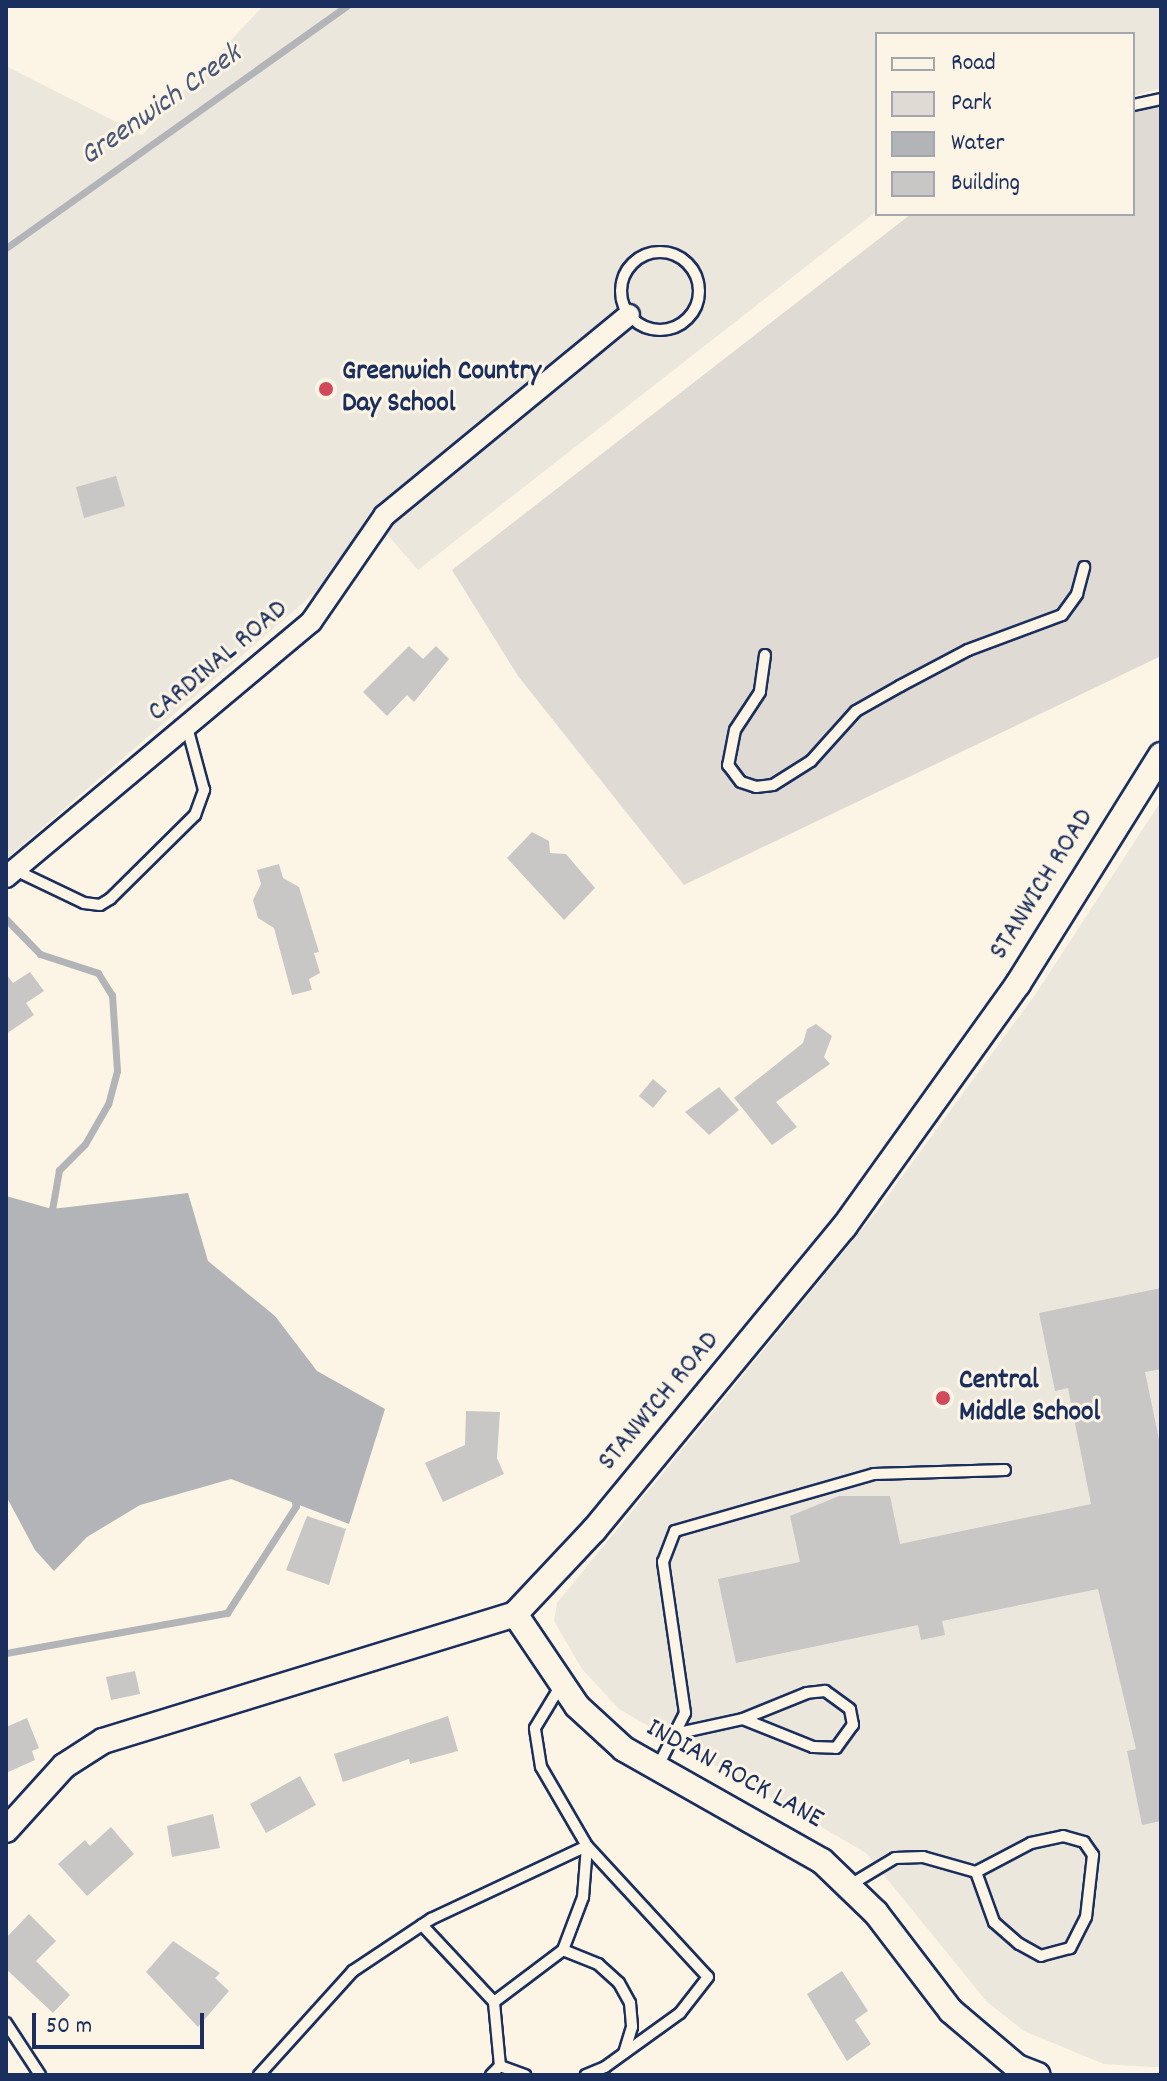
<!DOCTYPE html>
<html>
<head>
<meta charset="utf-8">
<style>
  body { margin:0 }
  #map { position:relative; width:1167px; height:2081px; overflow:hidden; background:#fcf5e5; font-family:Dekko,sans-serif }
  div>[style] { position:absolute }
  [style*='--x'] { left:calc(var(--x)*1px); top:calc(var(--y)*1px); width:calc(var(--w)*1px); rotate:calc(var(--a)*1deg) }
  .built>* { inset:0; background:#ece7dc }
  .green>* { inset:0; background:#dfdbd4 }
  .water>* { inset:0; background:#b2b4b8 }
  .stream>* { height:7px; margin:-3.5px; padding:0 3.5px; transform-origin:3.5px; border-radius:3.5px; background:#b2b4b8 }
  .building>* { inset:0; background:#c8c7c6 }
  .roads { filter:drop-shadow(2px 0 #1b2f5e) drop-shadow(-2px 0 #1b2f5e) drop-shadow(0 2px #1b2f5e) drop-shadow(0 -2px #1b2f5e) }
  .service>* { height:10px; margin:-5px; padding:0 5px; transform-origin:5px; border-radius:5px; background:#fcf5e5 }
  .service>.ring { margin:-5px; padding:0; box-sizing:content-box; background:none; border:10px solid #fcf5e5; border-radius:50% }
  .minor>* { height:20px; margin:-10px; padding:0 10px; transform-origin:10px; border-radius:10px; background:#fcf5e5 }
  .tertiary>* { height:24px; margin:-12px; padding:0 12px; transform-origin:12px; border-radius:12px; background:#fcf5e5 }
  .dots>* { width:22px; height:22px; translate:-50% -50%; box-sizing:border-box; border:4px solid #fcf5e5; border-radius:50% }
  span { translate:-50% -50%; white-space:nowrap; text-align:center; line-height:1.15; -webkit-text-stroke:6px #fcf5e5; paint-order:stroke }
  .poi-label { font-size:28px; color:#1b2f5e; font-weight:700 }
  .left { translate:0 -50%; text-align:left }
  .street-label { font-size:28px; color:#1b2f5e }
  .water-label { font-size:30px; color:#485779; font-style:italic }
  .frame { position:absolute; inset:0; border:8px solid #1b2f5e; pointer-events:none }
  .legend { position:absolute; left:875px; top:32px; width:260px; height:184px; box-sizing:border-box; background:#fcf5e5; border:2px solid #a2a6af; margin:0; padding:10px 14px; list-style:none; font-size:24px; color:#1b2f5e }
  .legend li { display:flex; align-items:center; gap:16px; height:40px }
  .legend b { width:40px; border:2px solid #a2a6af }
  .scale { position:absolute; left:32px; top:2013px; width:172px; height:36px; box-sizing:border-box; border:4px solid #1b2f5e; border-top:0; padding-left:10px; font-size:24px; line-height:28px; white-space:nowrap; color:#1b2f5e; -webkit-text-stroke:6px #fcf5e5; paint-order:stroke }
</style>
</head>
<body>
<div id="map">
  <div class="built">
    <div style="clip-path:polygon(263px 6px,1161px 6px,1161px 88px,1133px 96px,1133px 34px,877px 34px,877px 211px,418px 570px,385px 532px,6px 859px,6px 66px,142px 135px)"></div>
    <div style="clip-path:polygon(1161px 801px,1161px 2067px,1151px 2067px,1104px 2064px,1024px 2031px,987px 2002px,866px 1853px,619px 1709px,582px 1669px,554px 1621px,557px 1603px,877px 1211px,1037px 992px)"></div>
  </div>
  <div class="green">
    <div style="clip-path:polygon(1161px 93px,1161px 656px,684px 885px,518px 676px,452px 570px,911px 214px,1133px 214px,1133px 101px)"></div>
  </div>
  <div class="water">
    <div style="clip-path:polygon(188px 1193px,208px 1261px,275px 1316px,317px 1371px,385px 1409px,349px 1524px,231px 1479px,140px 1505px,87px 1537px,54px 1571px,35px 1550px,6px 1496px,6px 1196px,52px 1209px)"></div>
  </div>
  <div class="stream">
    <div style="--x:6;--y:248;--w:418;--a:-35.4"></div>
    <div style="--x:6;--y:919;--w:49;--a:45.8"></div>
    <div style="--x:40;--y:954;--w:61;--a:18.1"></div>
    <div style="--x:98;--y:973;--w:26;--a:58"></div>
    <div style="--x:112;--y:995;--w:76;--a:86.2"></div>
    <div style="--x:117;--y:1071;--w:34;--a:105"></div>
    <div style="--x:108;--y:1104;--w:46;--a:119.9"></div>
    <div style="--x:85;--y:1144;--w:37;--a:135"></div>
    <div style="--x:59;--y:1170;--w:40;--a:100"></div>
    <div style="--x:52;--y:1209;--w:8;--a:50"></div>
    <div style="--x:6;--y:1653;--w:225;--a:-10.3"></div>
    <div style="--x:227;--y:1613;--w:127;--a:-57.2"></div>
    <div style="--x:296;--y:1506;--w:7;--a:-106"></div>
  </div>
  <div class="building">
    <div style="clip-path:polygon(116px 476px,125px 506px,84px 518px,76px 487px)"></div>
    <div style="clip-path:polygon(409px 646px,423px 659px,436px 646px,449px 659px,414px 702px,407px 695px,387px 716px,363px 692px)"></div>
    <div style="clip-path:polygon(532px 832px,549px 841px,550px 853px,566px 854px,595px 888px,564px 920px,507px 858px)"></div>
    <div style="clip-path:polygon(279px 864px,283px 878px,299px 887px,319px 952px,314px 953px,320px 973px,309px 979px,312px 990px,292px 995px,274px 928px,258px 918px,253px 900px,261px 884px,257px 870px)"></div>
    <div style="clip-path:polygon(30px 972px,44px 991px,26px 1003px,34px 1015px,6px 1034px,6px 974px,13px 983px)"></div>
    <div style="clip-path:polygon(816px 1024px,832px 1036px,824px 1057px,830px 1064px,776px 1102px,797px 1127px,772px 1145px,734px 1098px,803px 1043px,807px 1029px)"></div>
    <div style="clip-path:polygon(653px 1079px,667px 1091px,653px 1108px,639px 1096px)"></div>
    <div style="clip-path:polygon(719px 1087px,739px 1110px,709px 1135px,685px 1112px)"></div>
    <div style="clip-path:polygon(1161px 1288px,1161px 1369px,1145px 1372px,1161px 1449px,1161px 1821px,1142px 1825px,1127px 1751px,1136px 1749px,1098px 1589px,942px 1621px,945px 1635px,921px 1640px,918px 1625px,736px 1663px,718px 1579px,800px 1562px,790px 1516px,839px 1496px,890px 1496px,900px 1544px,1091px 1504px,1068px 1388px,1055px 1391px,1039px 1313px)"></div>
    <div style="clip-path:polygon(466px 1411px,500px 1412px,497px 1458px,504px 1474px,443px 1502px,425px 1463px,465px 1445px)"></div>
    <div style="clip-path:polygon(307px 1516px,346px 1529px,329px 1585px,286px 1570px)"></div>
    <div style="clip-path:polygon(135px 1671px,140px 1694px,111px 1700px,106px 1677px)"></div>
    <div style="clip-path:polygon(448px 1716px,458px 1751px,410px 1764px,409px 1759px,343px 1782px,334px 1754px)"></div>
    <div style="clip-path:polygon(27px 1718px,39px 1748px,32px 1751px,35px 1760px,6px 1773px,6px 1727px)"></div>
    <div style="clip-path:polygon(300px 1776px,316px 1805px,266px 1833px,250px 1804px)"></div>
    <div style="clip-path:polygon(213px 1814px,220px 1848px,172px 1857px,167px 1826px)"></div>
    <div style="clip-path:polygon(111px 1827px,134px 1854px,87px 1896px,58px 1864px,85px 1840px,90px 1846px)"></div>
    <div style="clip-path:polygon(29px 1914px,56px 1941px,36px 1961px,70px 1995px,53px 2013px,6px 1969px,6px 1938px)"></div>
    <div style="clip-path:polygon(173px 1941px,220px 1973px,215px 1978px,229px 1991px,198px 2027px,146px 1972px)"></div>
    <div style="clip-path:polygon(842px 1971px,868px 2011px,855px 2020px,871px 2044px,847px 2061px,807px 1994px)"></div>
  </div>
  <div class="roads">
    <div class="service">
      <div style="--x:1133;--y:105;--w:29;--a:-12"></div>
      <div class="ring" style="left:621px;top:252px;width:68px;height:68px"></div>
      <div style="--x:765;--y:655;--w:37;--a:98"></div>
      <div style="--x:760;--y:692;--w:45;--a:123.3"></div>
      <div style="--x:735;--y:730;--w:36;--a:101"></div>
      <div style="--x:728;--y:765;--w:21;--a:53"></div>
      <div style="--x:741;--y:782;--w:16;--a:18"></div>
      <div style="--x:756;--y:787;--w:17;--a:-7"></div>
      <div style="--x:773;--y:785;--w:45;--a:-32.3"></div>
      <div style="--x:811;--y:761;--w:67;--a:-48"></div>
      <div style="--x:856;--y:711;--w:51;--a:-29.6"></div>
      <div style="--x:900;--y:686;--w:77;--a:-27.9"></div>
      <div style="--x:968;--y:650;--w:100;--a:-20.4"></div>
      <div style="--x:1062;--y:615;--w:26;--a:-54"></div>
      <div style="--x:1077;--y:594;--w:28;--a:-75"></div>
      <div style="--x:15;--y:870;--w:76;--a:25.6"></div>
      <div style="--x:84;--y:903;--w:16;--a:7"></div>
      <div style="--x:100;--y:905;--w:12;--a:-31"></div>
      <div style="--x:110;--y:899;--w:120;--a:-44.7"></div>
      <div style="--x:195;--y:815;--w:27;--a:-70"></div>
      <div style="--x:204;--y:790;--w:65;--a:-105.1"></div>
      <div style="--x:679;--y:1733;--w:66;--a:-12.3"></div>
      <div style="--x:743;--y:1719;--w:75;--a:21.8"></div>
      <div style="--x:813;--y:1747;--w:23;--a:2"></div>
      <div style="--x:836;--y:1748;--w:29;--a:-54"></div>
      <div style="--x:853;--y:1725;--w:16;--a:-101"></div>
      <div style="--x:850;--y:1709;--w:31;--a:-144"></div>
      <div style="--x:825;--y:1691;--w:18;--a:174"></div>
      <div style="--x:807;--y:1693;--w:69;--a:157.9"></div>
      <div style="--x:657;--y:1768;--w:62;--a:-63"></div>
      <div style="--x:685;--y:1713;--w:153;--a:-98.3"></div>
      <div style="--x:663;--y:1562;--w:33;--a:-69"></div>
      <div style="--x:675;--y:1531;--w:207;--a:-16"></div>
      <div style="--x:874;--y:1474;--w:131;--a:-1.7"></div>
      <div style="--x:850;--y:1885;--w:52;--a:-31"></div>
      <div style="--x:895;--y:1858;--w:28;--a:-2"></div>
      <div style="--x:923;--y:1857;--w:55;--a:15.8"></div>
      <div style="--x:976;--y:1872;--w:62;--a:-27.8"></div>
      <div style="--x:1031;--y:1843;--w:33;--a:-12"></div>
      <div style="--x:1063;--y:1836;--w:22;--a:16"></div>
      <div style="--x:1084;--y:1842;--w:16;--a:55"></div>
      <div style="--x:1093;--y:1855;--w:62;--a:96.4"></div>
      <div style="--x:1086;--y:1917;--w:35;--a:117"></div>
      <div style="--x:1070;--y:1948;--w:30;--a:165"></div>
      <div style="--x:1041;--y:1956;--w:25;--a:-151"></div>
      <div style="--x:1019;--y:1944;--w:33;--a:-139"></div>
      <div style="--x:994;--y:1922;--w:53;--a:-109.8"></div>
      <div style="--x:422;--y:1925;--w:105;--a:46.9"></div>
      <div style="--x:563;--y:1950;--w:38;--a:22"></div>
      <div style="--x:598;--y:1964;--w:28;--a:42"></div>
      <div style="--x:619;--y:1983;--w:23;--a:61"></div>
      <div style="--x:630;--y:2003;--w:24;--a:85"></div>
      <div style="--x:632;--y:2027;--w:27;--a:107"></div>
      <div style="--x:6;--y:2023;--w:62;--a:56.8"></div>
      <div style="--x:500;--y:2066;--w:27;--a:20"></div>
      <div style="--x:259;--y:2075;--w:140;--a:-47.9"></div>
      <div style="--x:353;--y:1971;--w:94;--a:-33.7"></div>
      <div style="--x:431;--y:1919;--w:172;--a:-25.1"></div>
      <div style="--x:587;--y:1846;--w:178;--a:47.3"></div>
      <div style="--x:708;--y:1977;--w:46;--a:127.9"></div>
      <div style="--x:680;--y:2013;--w:92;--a:144.2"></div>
      <div style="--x:605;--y:2067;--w:21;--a:157"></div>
      <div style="--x:491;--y:2075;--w:13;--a:-45"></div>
      <div style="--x:500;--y:2066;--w:64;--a:-95.4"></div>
      <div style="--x:494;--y:2002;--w:86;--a:-37"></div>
      <div style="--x:563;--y:1950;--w:57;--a:-69.3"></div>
      <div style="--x:583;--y:1897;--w:51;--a:-85.5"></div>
      <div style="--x:587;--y:1846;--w:91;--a:-120.2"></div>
      <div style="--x:541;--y:1767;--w:39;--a:-99"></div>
      <div style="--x:535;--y:1728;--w:50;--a:-58.8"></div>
    </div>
    <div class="minor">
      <div style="--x:6;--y:877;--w:398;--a:-39.9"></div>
      <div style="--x:311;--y:622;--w:129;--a:-55.4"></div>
      <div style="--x:384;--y:516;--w:317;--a:-39.4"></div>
    </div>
    <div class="tertiary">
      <div style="--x:515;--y:1614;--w:111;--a:56"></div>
      <div style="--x:577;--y:1706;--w:64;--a:42.5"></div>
      <div style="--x:624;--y:1749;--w:227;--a:29.5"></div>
      <div style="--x:822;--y:1861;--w:75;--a:43.9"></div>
      <div style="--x:876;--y:1913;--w:123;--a:52.6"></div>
      <div style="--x:951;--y:2011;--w:87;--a:40.3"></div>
      <div style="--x:1017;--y:2067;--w:22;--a:21"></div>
      <div style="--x:6;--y:1830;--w:86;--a:-47.8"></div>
      <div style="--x:64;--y:1766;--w:46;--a:-32.7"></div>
      <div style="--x:103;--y:1741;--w:431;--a:-17.1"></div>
      <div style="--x:515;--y:1614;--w:115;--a:-46.8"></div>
      <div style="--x:594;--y:1530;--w:393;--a:-50.5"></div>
      <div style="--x:844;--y:1227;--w:299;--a:-54.4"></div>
      <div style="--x:1018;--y:984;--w:270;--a:-58"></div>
    </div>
  </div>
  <div class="dots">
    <div style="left:326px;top:389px;background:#d1495b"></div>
    <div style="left:943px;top:1398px;background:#d1495b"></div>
  </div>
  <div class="poi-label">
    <span class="left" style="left:342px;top:389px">Greenwich Country<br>Day School</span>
    <span class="left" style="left:959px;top:1398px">Central<br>Middle School</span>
  </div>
  <div class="street-label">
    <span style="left:219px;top:662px;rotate:-40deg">CARDINAL ROAD</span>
    <span style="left:1043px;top:885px;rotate:-58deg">STANWICH ROAD</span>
    <span style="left:660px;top:1402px;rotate:-50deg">STANWICH ROAD</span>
    <span style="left:734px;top:1775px;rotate:29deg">INDIAN ROCK LANE</span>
  </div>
  <div class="water-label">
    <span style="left:162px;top:107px;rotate:-35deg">Greenwich Creek</span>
  </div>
  <div class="frame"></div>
  <ul class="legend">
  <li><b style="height:10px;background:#fcf5e5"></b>Road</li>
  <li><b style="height:22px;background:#dfdbd4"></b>Park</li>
  <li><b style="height:22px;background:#b2b4b8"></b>Water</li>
  <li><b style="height:22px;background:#c8c7c6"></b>Building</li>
  </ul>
  <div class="scale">50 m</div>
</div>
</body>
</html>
